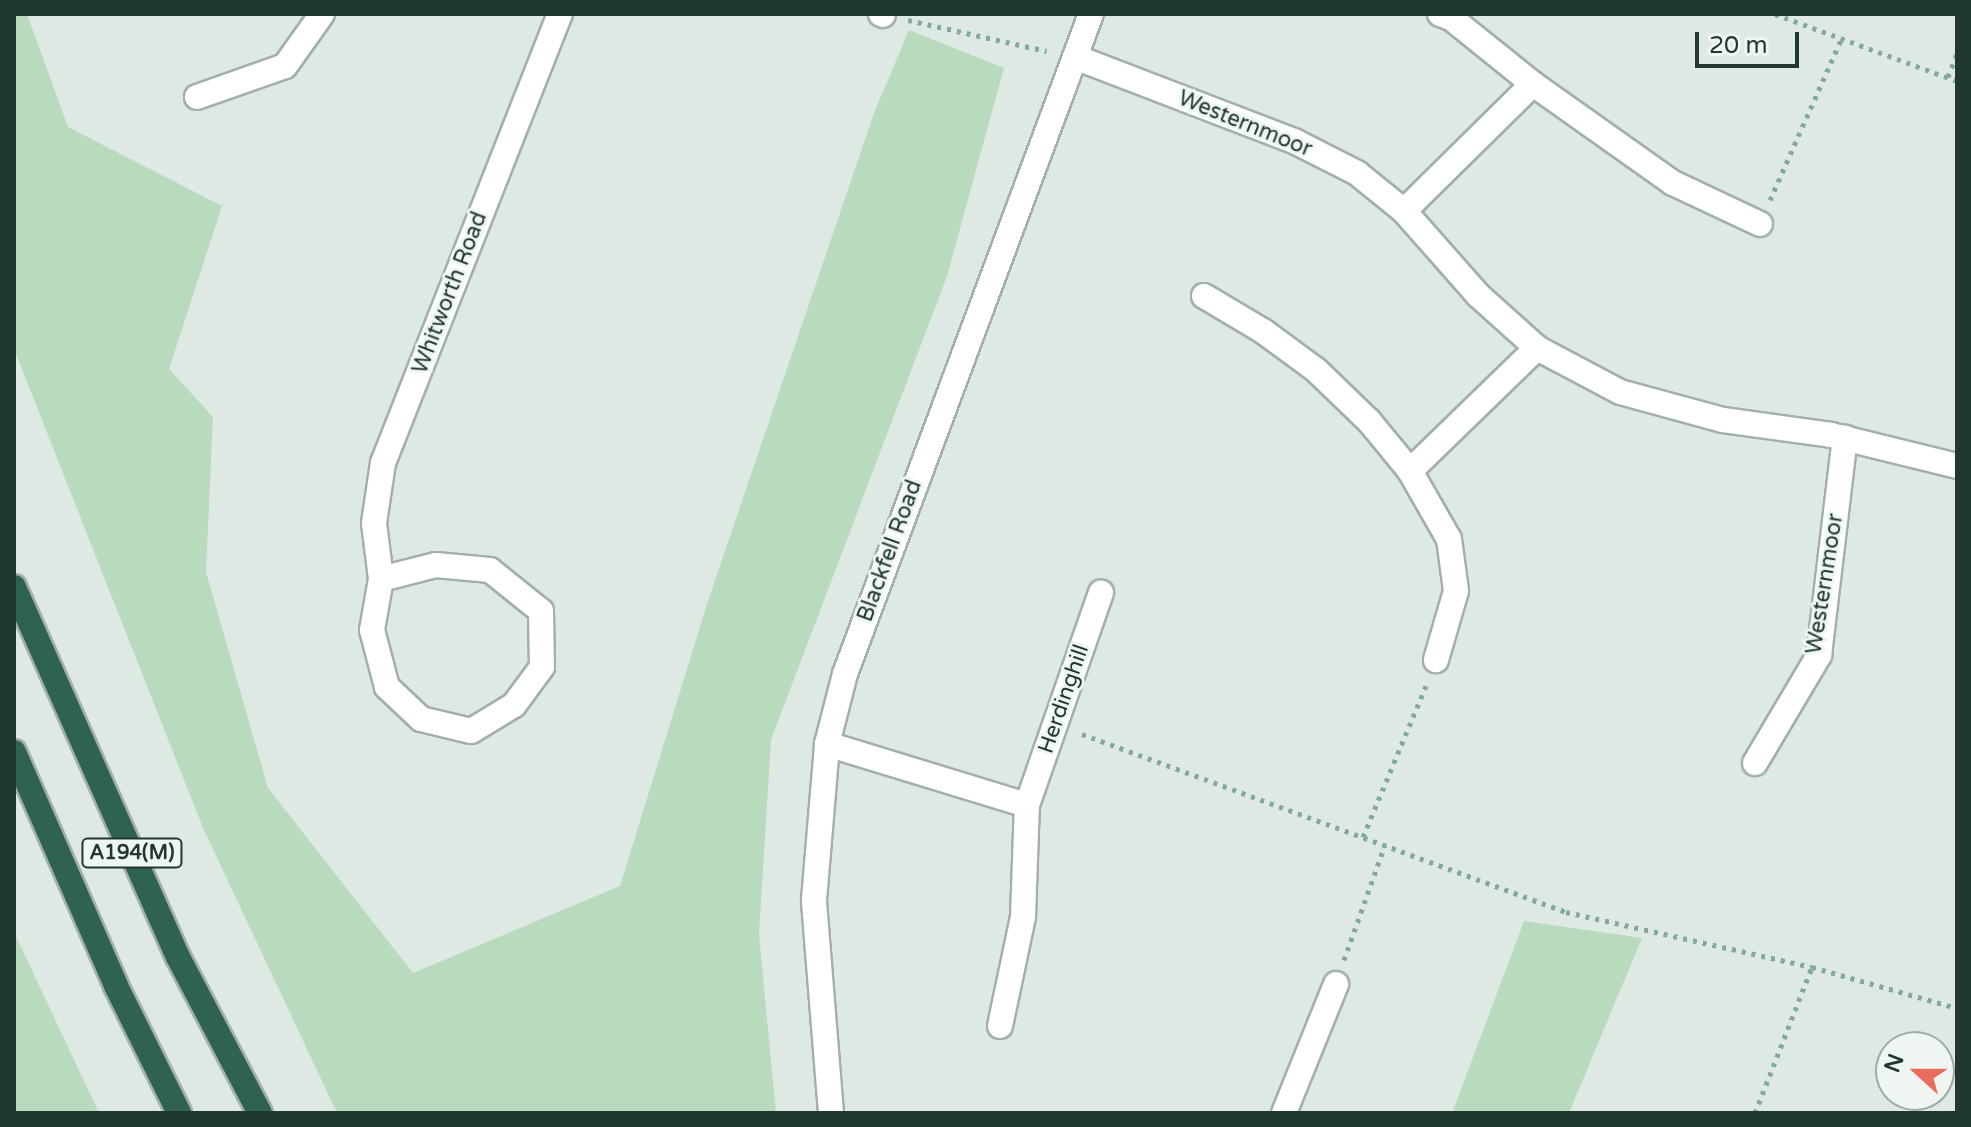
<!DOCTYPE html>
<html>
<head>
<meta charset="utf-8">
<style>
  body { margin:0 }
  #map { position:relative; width:1971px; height:1127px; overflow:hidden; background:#dfe9e3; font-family:"Varela Round",sans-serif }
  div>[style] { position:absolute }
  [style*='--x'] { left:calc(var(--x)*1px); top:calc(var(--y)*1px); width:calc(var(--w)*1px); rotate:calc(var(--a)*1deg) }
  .green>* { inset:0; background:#b8dabd }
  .path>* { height:5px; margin-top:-2.5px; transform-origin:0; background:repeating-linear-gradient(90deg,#81ab98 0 4px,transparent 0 10px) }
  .roads { filter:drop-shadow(2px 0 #a2b0a9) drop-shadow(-2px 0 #a2b0a9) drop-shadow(0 2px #a2b0a9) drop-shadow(0 -2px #a2b0a9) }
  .street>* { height:24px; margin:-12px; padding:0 12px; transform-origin:12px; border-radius:12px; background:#fff }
  .highway>* { height:24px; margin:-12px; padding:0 12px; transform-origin:12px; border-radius:12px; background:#2f6251 }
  span { translate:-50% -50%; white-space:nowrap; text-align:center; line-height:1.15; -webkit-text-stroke:6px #eff6f2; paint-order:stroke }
  .shield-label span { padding:2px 6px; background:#eff6f2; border:2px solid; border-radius:6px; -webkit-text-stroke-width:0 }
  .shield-label { font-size:20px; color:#21382f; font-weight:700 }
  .street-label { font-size:22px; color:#21382f }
  .frame { position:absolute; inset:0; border:16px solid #21382f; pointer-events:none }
  .north { position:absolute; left:1875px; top:1031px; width:80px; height:80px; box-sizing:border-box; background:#eff6f2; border:2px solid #9daaa4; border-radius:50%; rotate:291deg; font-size:22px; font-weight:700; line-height:32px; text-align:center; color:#21382f }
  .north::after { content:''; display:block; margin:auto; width:28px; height:36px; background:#ea6c5c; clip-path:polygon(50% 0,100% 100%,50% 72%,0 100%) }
  .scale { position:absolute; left:1695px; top:32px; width:104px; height:36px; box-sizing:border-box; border:4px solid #21382f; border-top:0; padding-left:10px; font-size:24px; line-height:28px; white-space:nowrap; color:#21382f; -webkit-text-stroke:6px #eff6f2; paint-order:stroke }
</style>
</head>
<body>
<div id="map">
  <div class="green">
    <div style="clip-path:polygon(14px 14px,27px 14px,68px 127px,222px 206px,169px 369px,213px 417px,206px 572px,268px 788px,413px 973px,620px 886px,708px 601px,874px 113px,909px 30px,1004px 68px,947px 276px,771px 740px,759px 935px,776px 1113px,337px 1113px,203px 828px,14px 349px)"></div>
    <div style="clip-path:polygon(1524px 921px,1642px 938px,1569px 1113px,1452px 1113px)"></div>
    <div style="clip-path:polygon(14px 932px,99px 1113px,14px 1113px)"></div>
  </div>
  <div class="path">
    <div style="--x:1775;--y:14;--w:194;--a:20.2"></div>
    <div style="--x:908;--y:20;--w:142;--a:12.6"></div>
    <div style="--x:1948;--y:77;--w:25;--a:-69"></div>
    <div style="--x:1770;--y:200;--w:175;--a:-66.1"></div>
    <div style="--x:1082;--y:734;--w:516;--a:20.19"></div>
    <div style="--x:1566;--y:912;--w:252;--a:12.6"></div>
    <div style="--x:1812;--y:967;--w:151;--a:15.8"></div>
    <div style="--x:1363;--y:837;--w:164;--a:-67.4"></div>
    <div style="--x:1344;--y:960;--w:122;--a:-70.4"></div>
    <div style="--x:1755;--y:1113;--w:157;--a:-68.7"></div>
  </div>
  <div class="roads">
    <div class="street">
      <div style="--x:881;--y:14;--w:2;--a:27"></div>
      <div style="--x:1440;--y:14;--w:12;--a:20"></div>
      <div style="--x:1451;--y:18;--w:105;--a:38.8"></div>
      <div style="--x:1533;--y:84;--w:171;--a:35.3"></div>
      <div style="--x:1673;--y:183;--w:96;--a:25.2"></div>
      <div style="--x:1075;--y:57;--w:235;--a:21"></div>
      <div style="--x:1294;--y:141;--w:71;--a:26.9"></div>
      <div style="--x:1357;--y:173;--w:60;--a:39"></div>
      <div style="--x:1404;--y:211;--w:112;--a:48.6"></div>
      <div style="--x:1478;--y:295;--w:79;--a:41.9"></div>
      <div style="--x:1537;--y:348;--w:94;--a:27.9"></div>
      <div style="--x:1620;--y:392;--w:107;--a:15.2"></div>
      <div style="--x:1723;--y:420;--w:109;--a:7.9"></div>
      <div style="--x:1831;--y:435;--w:130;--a:13.8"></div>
      <div style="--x:197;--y:97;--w:93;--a:-19.4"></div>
      <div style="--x:285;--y:66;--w:64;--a:-54.6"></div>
      <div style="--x:1404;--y:211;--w:181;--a:-44.6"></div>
      <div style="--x:1204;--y:296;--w:69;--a:30.7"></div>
      <div style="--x:1263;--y:331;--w:66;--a:36.3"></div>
      <div style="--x:1316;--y:370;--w:74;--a:43.9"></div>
      <div style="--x:1369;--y:421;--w:65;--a:50.6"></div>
      <div style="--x:1410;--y:471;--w:78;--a:60.2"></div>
      <div style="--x:1449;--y:539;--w:52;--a:82.3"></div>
      <div style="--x:1456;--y:591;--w:72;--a:106.2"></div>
      <div style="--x:1410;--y:471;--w:177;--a:-44.1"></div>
      <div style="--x:381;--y:579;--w:57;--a:-14.3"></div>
      <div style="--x:436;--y:565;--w:54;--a:5.3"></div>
      <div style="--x:490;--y:570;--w:65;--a:38.8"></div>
      <div style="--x:541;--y:611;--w:56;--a:89"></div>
      <div style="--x:542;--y:667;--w:47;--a:126.4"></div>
      <div style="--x:514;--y:705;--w:50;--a:148.8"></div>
      <div style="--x:471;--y:731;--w:51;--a:-166.5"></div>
      <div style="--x:421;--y:719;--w:47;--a:-136.7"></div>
      <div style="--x:387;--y:687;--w:59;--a:-104.7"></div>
      <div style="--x:372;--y:630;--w:52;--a:-80"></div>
      <div style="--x:381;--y:579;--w:56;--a:-97.1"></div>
      <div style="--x:374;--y:523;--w:61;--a:-81.5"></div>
      <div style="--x:383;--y:463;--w:483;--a:-68.5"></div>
      <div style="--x:827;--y:744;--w:209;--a:17"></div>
      <div style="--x:1755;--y:763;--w:126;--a:-59.3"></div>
      <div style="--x:1819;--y:655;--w:219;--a:-83.2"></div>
      <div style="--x:1000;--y:1026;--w:111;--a:-78.1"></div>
      <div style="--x:1023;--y:917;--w:112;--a:-88"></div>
      <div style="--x:1027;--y:805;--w:225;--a:-70.8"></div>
      <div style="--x:831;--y:1113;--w:214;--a:-94.6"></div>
      <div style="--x:814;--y:900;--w:157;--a:-85.2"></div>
      <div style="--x:827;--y:744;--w:72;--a:-75.6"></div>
      <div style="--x:845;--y:674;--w:704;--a:-69.56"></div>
      <div style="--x:1284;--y:1113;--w:139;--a:-68"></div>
    </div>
    <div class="highway">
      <div style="--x:14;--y:587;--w:405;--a:66.1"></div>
      <div style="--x:178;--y:957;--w:176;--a:62.3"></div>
      <div style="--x:14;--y:752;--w:255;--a:66.4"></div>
      <div style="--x:116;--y:986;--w:142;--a:63.6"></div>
    </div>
  </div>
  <div class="shield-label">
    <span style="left:132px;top:853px">A194(M)</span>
  </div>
  <div class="street-label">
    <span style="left:1245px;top:124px;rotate:22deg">Westernmoor</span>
    <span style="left:450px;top:293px;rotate:-69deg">Whitworth Road</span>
    <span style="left:890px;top:551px;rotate:-70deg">Blackfell Road</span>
    <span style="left:1825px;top:584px;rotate:-81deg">Westernmoor</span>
    <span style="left:1064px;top:699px;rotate:-71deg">Herdinghill</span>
  </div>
  <div class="frame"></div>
  <div class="north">N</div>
  <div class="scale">20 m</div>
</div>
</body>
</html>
